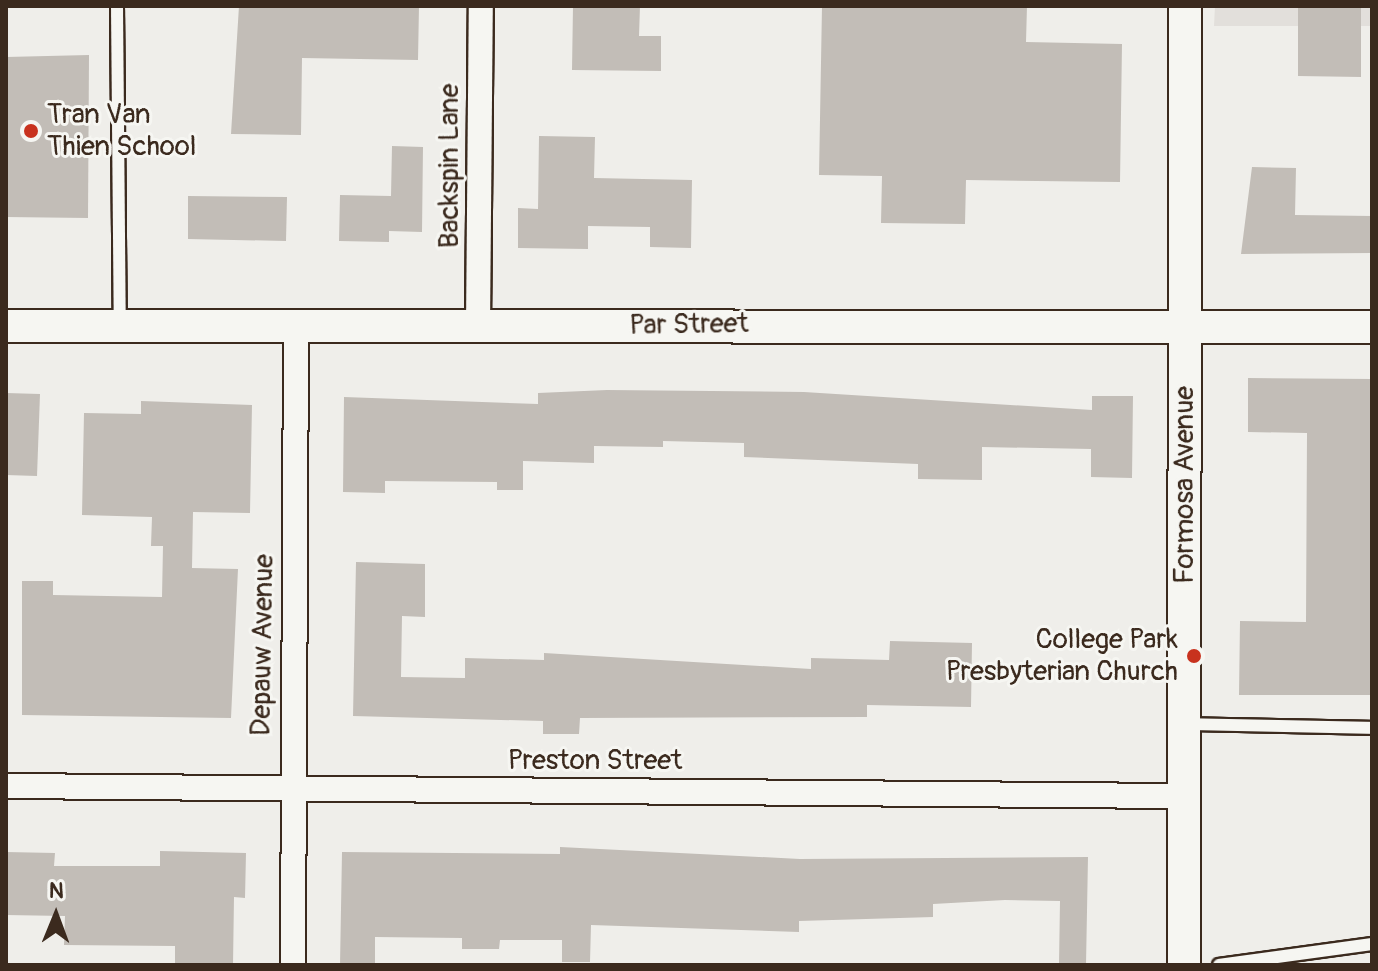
<!DOCTYPE html>
<html>
<head>
<meta charset="utf-8">
<style>
  body { margin:0 }
  #map { position:relative; width:1378px; height:971px; overflow:hidden; background:#efeeea; font-family:Pangolin,sans-serif }
  div>[style] { position:absolute }
  [style*='--x'] { left:calc(var(--x)*1px); top:calc(var(--y)*1px); width:calc(var(--w)*1px); rotate:calc(var(--a)*1deg) }
  .built>* { inset:0; background:#e2dfdb }
  .building>* { inset:0; background:#c2bdb7 }
  .roads { filter:drop-shadow(2px 0 #3b2a1e) drop-shadow(-2px 0 #3b2a1e) drop-shadow(0 2px #3b2a1e) drop-shadow(0 -2px #3b2a1e) }
  .lane>* { height:12px; margin:-6px; padding:0 6px; transform-origin:6px; border-radius:6px; background:#f6f6f2 }
  .street>* { height:24px; margin:-12px; padding:0 12px; transform-origin:12px; border-radius:12px; background:#f6f6f2 }
  .secondary>* { height:32px; margin:-16px; padding:0 16px; transform-origin:16px; border-radius:16px; background:#f6f6f2 }
  .dots>* { width:22px; height:22px; translate:-50% -50%; box-sizing:border-box; border:4px solid #f6f6f2; border-radius:50% }
  span { translate:-50% -50%; white-space:nowrap; text-align:center; line-height:1.15; -webkit-text-stroke:6px #f6f6f2; paint-order:stroke }
  .poi-label { font-size:28px; color:#3b2a1e }
  .left { translate:0 -50%; text-align:left }
  .right { translate:-100% -50%; text-align:right }
  .street-label { font-size:28px; color:#3b2a1e }
  .frame { position:absolute; inset:0; border:8px solid #3b2a1e; pointer-events:none }
  .north { position:absolute; left:16px; top:875px; width:80px; height:80px; -webkit-text-stroke:6px #f6f6f2; paint-order:stroke; rotate:1deg; font-size:22px; font-weight:700; line-height:32px; text-align:center; color:#3b2a1e }
  .north::after { content:''; display:block; margin:auto; width:28px; height:36px; background:#3b2a1e; clip-path:polygon(50% 0,100% 100%,50% 72%,0 100%) }
</style>
</head>
<body>
<div id="map">
  <div class="built">
    <div style="clip-path:polygon(1215px 6px,1372px 6px,1372px 26px,1214px 26px)"></div>
  </div>
  <div class="building">
    <div style="clip-path:polygon(239px 6px,419px 6px,418px 60px,302px 58px,301px 135px,231px 134px)"></div>
    <div style="clip-path:polygon(573px 6px,640px 6px,639px 36px,661px 36px,661px 71px,572px 70px)"></div>
    <div style="clip-path:polygon(822px 6px,1027px 6px,1026px 42px,1122px 44px,1120px 182px,966px 180px,965px 224px,881px 223px,882px 176px,819px 175px)"></div>
    <div style="clip-path:polygon(1298px 6px,1361px 6px,1361px 77px,1298px 76px)"></div>
    <div style="clip-path:polygon(89px 55px,88px 218px,6px 217px,6px 57px)"></div>
    <div style="clip-path:polygon(539px 136px,595px 137px,594px 178px,692px 180px,691px 248px,650px 247px,650px 227px,588px 226px,588px 249px,518px 248px,518px 208px,538px 209px)"></div>
    <div style="clip-path:polygon(392px 146px,423px 147px,422px 232px,389px 231px,389px 242px,339px 241px,340px 195px,391px 196px)"></div>
    <div style="clip-path:polygon(1252px 167px,1296px 168px,1295px 215px,1372px 216px,1372px 253px,1241px 254px)"></div>
    <div style="clip-path:polygon(188px 196px,287px 197px,286px 241px,188px 239px)"></div>
    <div style="clip-path:polygon(1248px 378px,1372px 379px,1372px 695px,1239px 695px,1240px 621px,1306px 622px,1307px 433px,1248px 432px)"></div>
    <div style="clip-path:polygon(607px 390px,804px 392px,1092px 410px,1092px 396px,1133px 396px,1132px 478px,1091px 477px,1091px 449px,982px 447px,982px 480px,918px 479px,918px 464px,744px 457px,744px 443px,663px 441px,663px 447px,594px 446px,594px 463px,523px 461px,523px 490px,497px 490px,497px 482px,385px 481px,385px 493px,343px 492px,344px 397px,538px 404px,538px 393px)"></div>
    <div style="clip-path:polygon(6px 393px,40px 394px,37px 476px,6px 475px)"></div>
    <div style="clip-path:polygon(141px 401px,252px 405px,250px 513px,193px 512px,192px 568px,238px 569px,231px 718px,22px 715px,22px 581px,53px 581px,53px 595px,162px 597px,163px 546px,151px 546px,152px 517px,82px 515px,84px 413px,141px 414px)"></div>
    <div style="clip-path:polygon(356px 562px,425px 564px,425px 617px,402px 616px,401px 677px,465px 678px,465px 658px,544px 660px,544px 653px,811px 669px,811px 658px,889px 660px,890px 641px,972px 643px,971px 707px,867px 705px,867px 717px,580px 718px,579px 734px,543px 734px,543px 721px,353px 716px)"></div>
    <div style="clip-path:polygon(560px 847px,800px 859px,1088px 857px,1086px 965px,1059px 965px,1060px 901px,1005px 900px,933px 904px,933px 917px,799px 921px,799px 932px,591px 925px,590px 962px,562px 962px,562px 940px,500px 940px,499px 949px,462px 949px,462px 938px,375px 937px,375px 965px,340px 965px,342px 852px,560px 854px)"></div>
    <div style="clip-path:polygon(160px 851px,246px 853px,245px 898px,234px 897px,233px 965px,175px 965px,175px 946px,64px 945px,65px 916px,6px 915px,6px 852px,55px 853px,54px 866px,160px 866px)"></div>
  </div>
  <div class="roads">
    <div class="lane">
      <div style="--x:117;--y:6;--w:320;--a:89.5"></div>
      <div style="--x:1185;--y:724;--w:187;--a:1.2"></div>
      <div style="--x:1219;--y:965;--w:154;--a:-7.8"></div>
    </div>
    <div class="street">
      <div style="--x:478;--y:327;--w:321;--a:-89.5"></div>
      <div style="--x:6;--y:786;--w:1178;--a:0.49"></div>
      <div style="--x:293;--y:965;--w:639;--a:-89.73"></div>
    </div>
    <div class="secondary">
      <div style="--x:6;--y:326;--w:1366;--a:0.04"></div>
      <div style="--x:1184;--y:965;--w:959;--a:-89.94"></div>
    </div>
  </div>
  <div class="dots">
    <div style="left:31px;top:131px;background:#c8321e"></div>
    <div style="left:1194px;top:656px;background:#c8321e"></div>
  </div>
  <div class="poi-label">
    <span class="left" style="left:47px;top:131px">Tran Van<br>Thien School</span>
    <span class="right" style="left:1178px;top:656px">College Park<br>Presbyterian Church</span>
  </div>
  <div class="street-label">
    <span style="left:450px;top:166px;rotate:-90deg">Backspin Lane</span>
    <span style="left:689px;top:325px;rotate:-1deg">Par Street</span>
    <span style="left:1185px;top:485px;rotate:-90deg">Formosa Avenue</span>
    <span style="left:263px;top:645px;rotate:-89deg">Depauw Avenue</span>
    <span style="left:595px;top:761px">Preston Street</span>
  </div>
  <div class="frame"></div>
  <div class="north">N</div>
</div>
</body>
</html>
